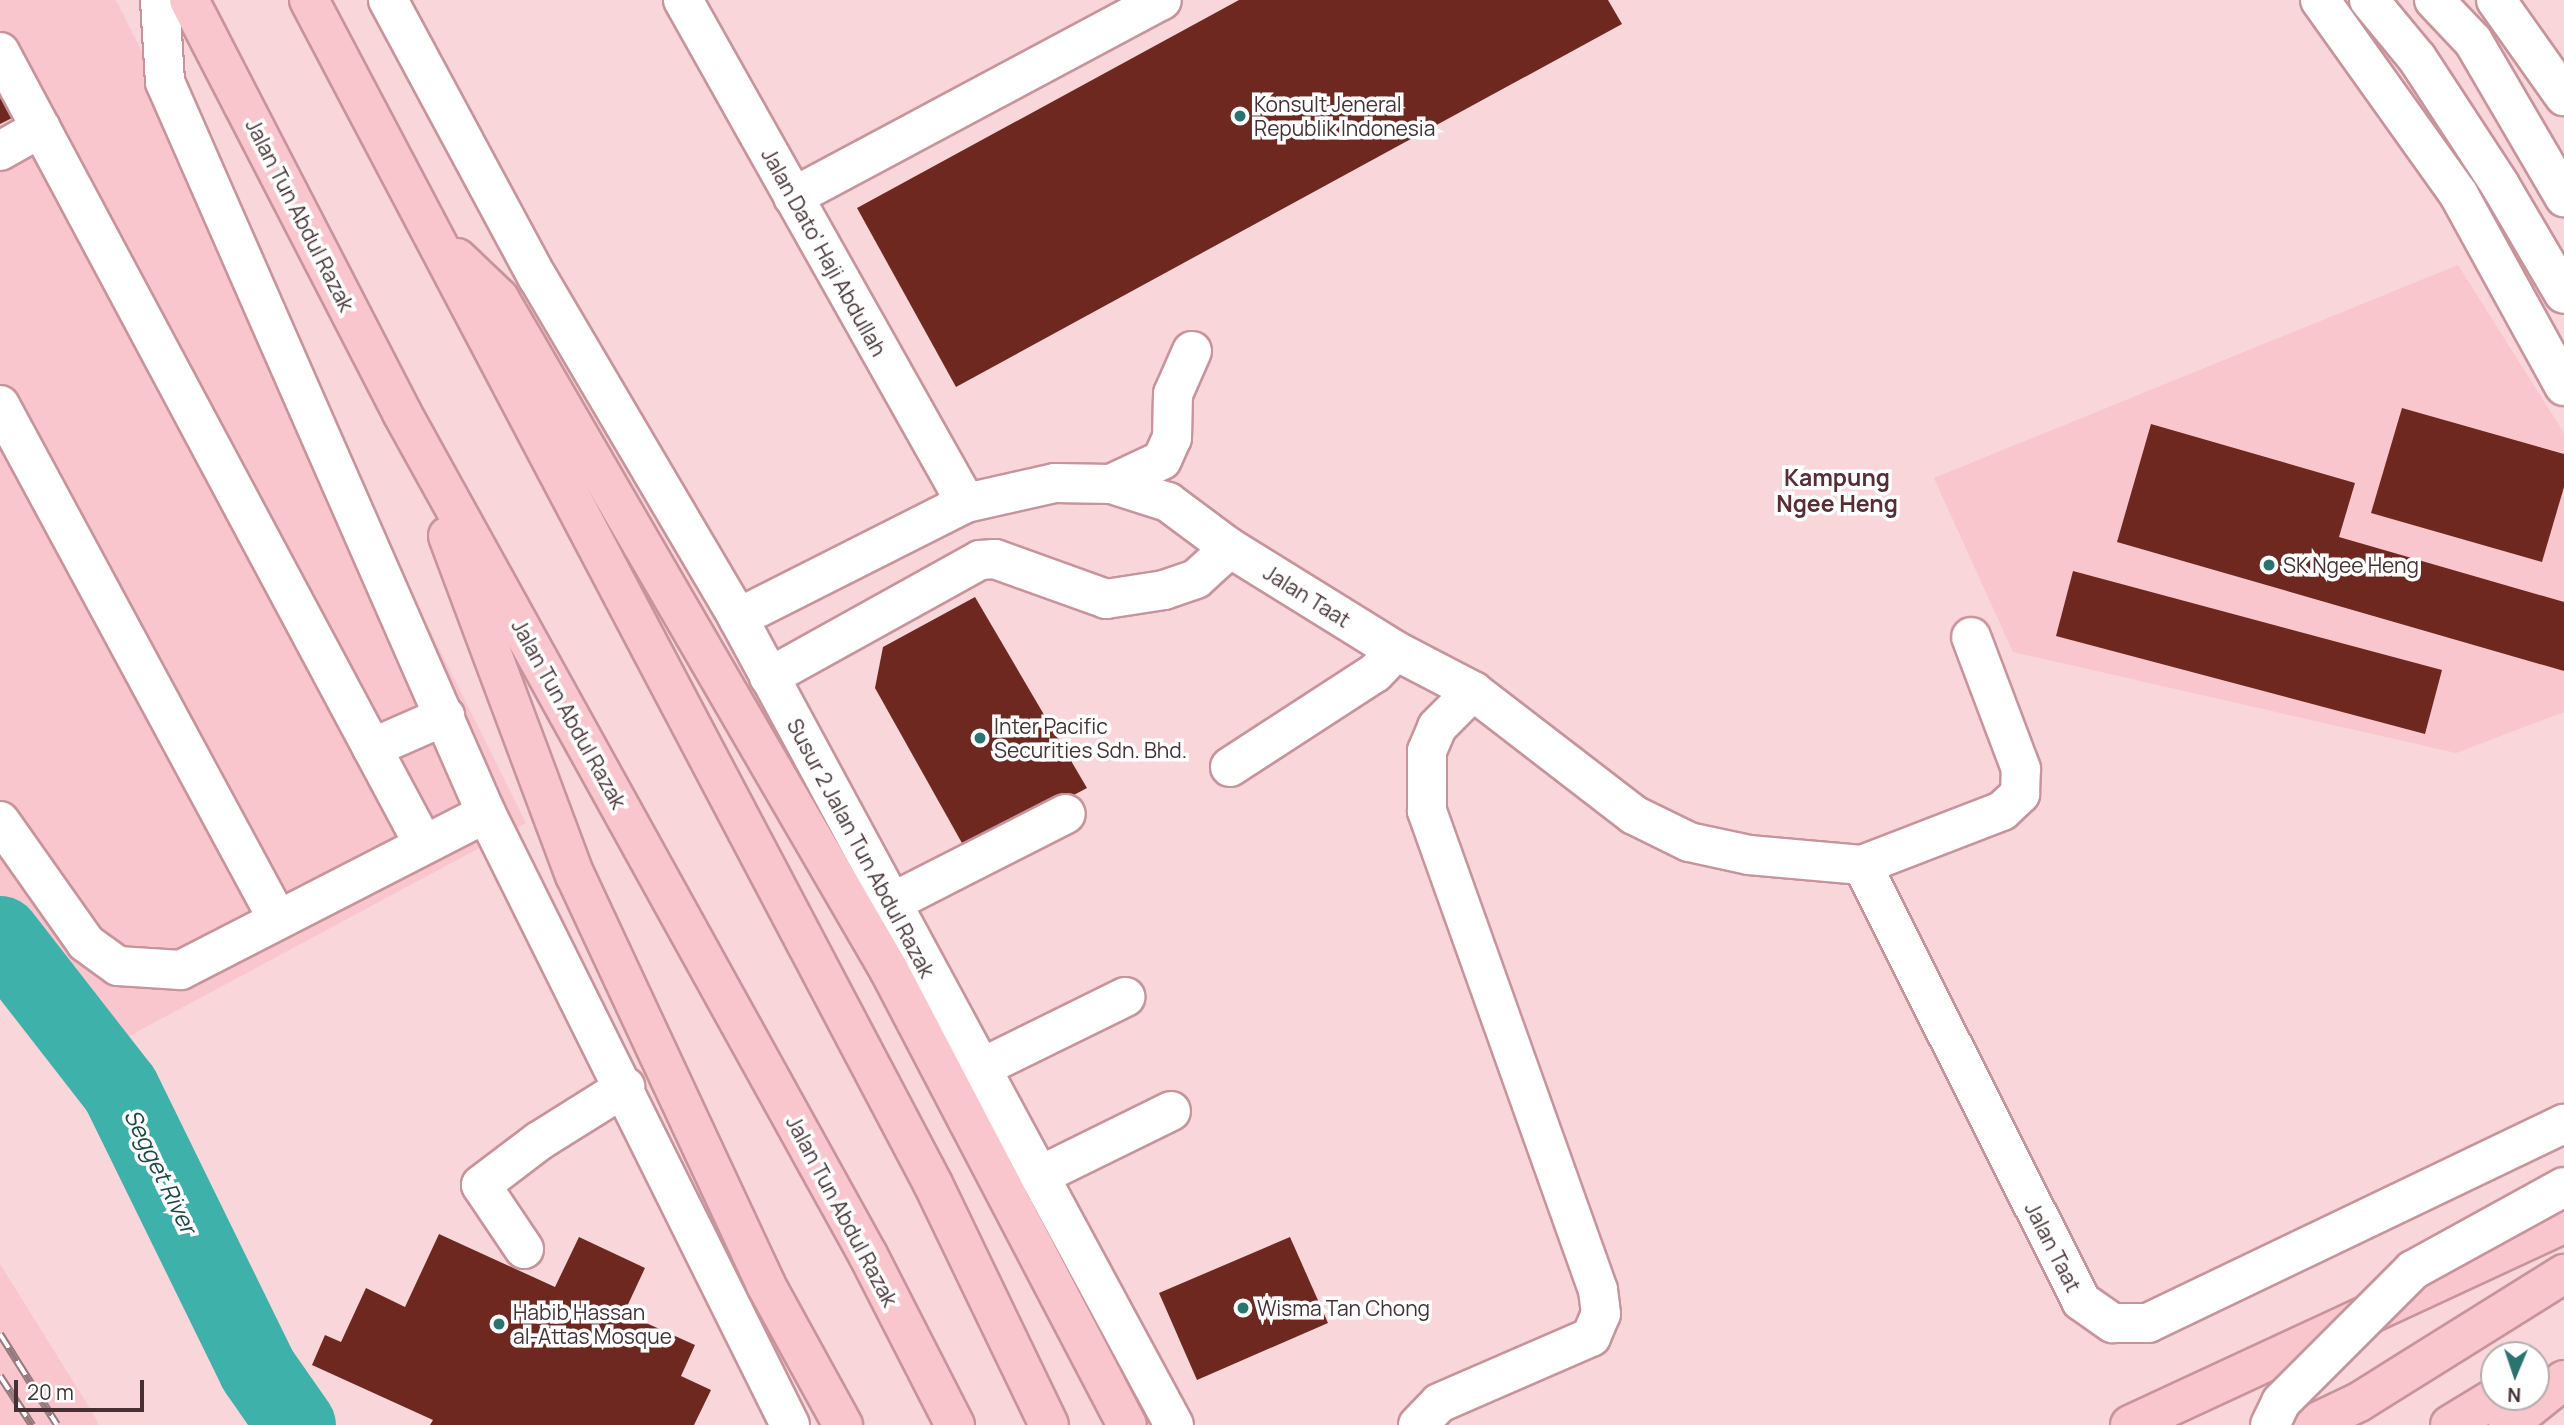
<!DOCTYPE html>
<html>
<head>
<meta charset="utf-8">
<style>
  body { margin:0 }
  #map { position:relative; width:2564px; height:1425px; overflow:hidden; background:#f8d6da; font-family:Manrope,sans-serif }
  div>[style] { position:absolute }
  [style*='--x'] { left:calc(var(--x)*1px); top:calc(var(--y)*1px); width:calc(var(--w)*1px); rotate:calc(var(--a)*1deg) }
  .built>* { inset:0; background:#f9c6cd }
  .river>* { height:79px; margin:-39.5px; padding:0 39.5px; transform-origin:39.5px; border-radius:39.5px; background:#3eb2aa }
  .building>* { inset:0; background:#6f2820 }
  .roads { filter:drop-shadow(2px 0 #c8949b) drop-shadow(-2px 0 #c8949b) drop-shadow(0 2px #c8949b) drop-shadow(0 -2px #c8949b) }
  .minor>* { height:38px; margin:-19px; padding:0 19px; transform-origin:19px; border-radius:19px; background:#fff }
  .highway>* { height:38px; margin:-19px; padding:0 19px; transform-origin:19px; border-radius:19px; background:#f9c6cd }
  .rail>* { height:8px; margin-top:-4px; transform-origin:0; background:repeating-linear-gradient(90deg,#fff 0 16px,#95797d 0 32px); box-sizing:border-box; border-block:2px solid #95797d }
  .bridges { filter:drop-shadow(2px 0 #c8949b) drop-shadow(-2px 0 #c8949b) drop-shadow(0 2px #c8949b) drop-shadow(0 -2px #c8949b) }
  .minor-bridge>* { height:38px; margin:-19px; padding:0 19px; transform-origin:19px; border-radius:19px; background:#fff }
  .dots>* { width:19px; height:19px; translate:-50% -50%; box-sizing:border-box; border:4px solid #fff; border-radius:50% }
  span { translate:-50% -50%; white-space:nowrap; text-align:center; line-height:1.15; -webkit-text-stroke:7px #fff; paint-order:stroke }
  .poi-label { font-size:21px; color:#463034 }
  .left { translate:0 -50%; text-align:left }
  .street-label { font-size:21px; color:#463034 }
  .neighbourhood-label { font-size:23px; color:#592d35; font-weight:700 }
  .water-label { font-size:23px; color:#174946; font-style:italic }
  .north { position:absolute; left:2480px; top:1341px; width:70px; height:70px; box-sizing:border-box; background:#fff; border:2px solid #b5acae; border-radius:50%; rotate:182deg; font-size:19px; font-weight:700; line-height:28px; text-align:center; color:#463034 }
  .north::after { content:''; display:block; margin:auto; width:24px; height:32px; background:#2a736e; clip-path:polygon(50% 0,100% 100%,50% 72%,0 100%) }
  .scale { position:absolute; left:14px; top:1380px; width:130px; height:32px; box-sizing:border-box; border:4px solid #463034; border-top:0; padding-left:9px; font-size:21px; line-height:24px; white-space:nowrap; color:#463034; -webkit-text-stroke:5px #fff; paint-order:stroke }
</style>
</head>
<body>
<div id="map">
  <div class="built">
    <div style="clip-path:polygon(0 0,116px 0,526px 823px,75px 1065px,0 972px)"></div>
    <div style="clip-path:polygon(2458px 265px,2564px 433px,2564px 712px,2456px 753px,2013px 652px,1934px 478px)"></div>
    <div style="clip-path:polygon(0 1264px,94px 1415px,99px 1425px,0 1425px)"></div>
  </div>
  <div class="river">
    <div style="--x:0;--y:935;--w:195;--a:52.1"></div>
    <div style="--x:120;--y:1089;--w:312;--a:63.9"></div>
    <div style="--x:257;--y:1369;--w:68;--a:55.1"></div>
  </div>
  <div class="building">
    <div style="clip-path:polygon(1239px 0,1608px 0,1622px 24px,956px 387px,857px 208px)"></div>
    <div style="clip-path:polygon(0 96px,12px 118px,0 124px)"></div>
    <div style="clip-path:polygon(2402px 408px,2564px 454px,2564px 487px,2542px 562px,2371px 513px)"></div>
    <div style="clip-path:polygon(2151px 424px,2355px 483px,2339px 537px,2564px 602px,2564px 671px,2117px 542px)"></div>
    <div style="clip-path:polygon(2073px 571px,2442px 670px,2425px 734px,2056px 636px)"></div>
    <div style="clip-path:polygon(975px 597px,1087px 788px,967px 852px,875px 688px,883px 647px)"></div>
    <div style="clip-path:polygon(439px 1234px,555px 1287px,579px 1237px,645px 1268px,624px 1313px,695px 1345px,681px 1376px,711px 1390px,694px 1425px,430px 1425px,433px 1420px,312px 1365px,325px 1335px,341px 1342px,366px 1288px,405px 1307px)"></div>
    <div style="clip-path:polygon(1290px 1237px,1328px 1323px,1197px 1380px,1159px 1293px)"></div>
  </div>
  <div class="roads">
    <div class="minor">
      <div style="--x:160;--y:0;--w:82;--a:86.5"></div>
      <div style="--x:165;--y:82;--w:798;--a:66.29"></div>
      <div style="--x:486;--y:813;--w:683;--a:63.58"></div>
      <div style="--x:388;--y:0;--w:316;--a:61.7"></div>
      <div style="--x:538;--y:278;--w:394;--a:59.5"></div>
      <div style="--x:738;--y:618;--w:917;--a:61.62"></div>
      <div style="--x:683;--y:0;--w:577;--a:60.64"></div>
      <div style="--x:2320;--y:0;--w:239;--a:54.5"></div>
      <div style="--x:2459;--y:195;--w:218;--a:61.2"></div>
      <div style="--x:2369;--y:0;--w:75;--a:50.4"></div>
      <div style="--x:2417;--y:58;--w:152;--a:56.8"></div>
      <div style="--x:2500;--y:185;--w:126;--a:59.6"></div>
      <div style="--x:2434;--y:0;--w:57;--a:46.4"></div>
      <div style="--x:2473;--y:41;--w:181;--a:59.7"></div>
      <div style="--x:2496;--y:0;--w:118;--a:54.7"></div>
      <div style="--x:0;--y:52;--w:899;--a:61.87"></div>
      <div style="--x:0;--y:151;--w:47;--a:-29.3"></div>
      <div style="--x:793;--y:197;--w:418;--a:-28.1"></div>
      <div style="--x:0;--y:405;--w:585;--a:61.64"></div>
      <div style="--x:1111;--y:484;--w:56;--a:-25.2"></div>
      <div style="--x:1162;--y:460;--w:24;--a:-66"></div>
      <div style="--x:1172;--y:438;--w:44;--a:-88.7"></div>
      <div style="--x:1173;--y:394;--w:47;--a:-66.2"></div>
      <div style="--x:738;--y:618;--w:255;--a:-26.8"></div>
      <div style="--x:966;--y:503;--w:91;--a:-12.7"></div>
      <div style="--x:1055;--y:483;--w:56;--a:1"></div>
      <div style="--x:1111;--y:484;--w:60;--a:17.5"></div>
      <div style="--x:1168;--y:502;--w:77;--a:36.6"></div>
      <div style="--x:1230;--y:548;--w:195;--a:31.8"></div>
      <div style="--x:1396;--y:651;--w:87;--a:27.5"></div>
      <div style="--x:1473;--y:691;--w:203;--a:37.6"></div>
      <div style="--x:1634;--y:815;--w:61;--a:26.1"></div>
      <div style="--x:1689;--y:842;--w:61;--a:12.2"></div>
      <div style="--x:1749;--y:855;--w:113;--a:5.1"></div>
      <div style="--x:1862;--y:865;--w:150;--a:-21.1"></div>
      <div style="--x:2002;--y:811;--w:25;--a:-43"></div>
      <div style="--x:2020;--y:794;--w:25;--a:-88"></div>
      <div style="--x:2021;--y:769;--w:141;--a:-110.7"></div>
      <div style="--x:769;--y:677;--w:241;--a:-29"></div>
      <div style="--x:980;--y:560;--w:15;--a:-4"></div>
      <div style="--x:995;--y:559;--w:118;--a:19.8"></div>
      <div style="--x:1106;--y:599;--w:59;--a:-8.8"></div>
      <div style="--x:1164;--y:590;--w:34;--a:-19"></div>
      <div style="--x:1196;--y:579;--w:46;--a:-42.4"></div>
      <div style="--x:372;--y:748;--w:80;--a:-23.7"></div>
      <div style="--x:1230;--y:767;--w:173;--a:-33"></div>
      <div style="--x:1375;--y:673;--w:30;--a:-46"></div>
      <div style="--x:0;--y:821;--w:149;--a:54.8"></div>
      <div style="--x:86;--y:943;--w:39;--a:36"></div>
      <div style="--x:118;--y:966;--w:63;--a:3.6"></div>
      <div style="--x:181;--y:970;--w:343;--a:-27.2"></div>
      <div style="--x:1862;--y:865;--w:488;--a:63.3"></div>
      <div style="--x:2081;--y:1301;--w:39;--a:35"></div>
      <div style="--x:2113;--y:1323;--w:35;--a:0"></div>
      <div style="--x:2148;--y:1323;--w:461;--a:-25.6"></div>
      <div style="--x:891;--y:903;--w:196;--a:-27"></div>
      <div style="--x:981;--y:1068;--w:161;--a:-26.2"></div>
      <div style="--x:1039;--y:1176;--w:147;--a:-26.2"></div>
      <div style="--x:524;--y:1249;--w:77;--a:-123.9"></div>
      <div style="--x:481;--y:1185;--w:73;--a:-37.2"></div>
      <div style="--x:539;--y:1141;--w:102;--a:-32.1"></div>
      <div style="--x:1418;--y:1425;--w:30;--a:-46"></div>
      <div style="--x:1439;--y:1403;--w:166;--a:-23.5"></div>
      <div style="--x:1591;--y:1337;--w:25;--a:-67"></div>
      <div style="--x:1601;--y:1314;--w:24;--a:-97"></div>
      <div style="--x:1598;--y:1290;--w:509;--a:-109.65"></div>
      <div style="--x:1427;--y:811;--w:60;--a:-90"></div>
      <div style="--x:1427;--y:751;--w:26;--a:-67"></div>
      <div style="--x:1437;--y:727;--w:51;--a:-45"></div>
    </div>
    <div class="highway">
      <div style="--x:189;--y:0;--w:465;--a:62.7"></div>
      <div style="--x:402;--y:413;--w:962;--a:61.04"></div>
      <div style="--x:868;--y:1255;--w:191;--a:62.9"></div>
      <div style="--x:309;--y:0;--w:1338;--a:62.21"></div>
      <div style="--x:933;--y:1184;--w:267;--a:64.3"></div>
      <div style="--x:457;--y:258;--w:58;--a:43.6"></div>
      <div style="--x:499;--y:298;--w:777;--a:59.87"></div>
      <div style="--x:889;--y:970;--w:513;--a:62.39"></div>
      <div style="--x:448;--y:536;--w:362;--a:69.5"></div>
      <div style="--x:575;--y:875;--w:452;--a:65"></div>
      <div style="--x:766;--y:1285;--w:160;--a:61.2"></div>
      <div style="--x:2130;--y:1425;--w:478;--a:-24.9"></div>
      <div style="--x:2311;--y:1425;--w:53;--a:-25.6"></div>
      <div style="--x:2359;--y:1402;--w:242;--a:-32"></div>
      <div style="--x:2450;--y:1425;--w:54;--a:-31.3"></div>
      <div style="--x:2508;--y:1425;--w:72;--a:-38.8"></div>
    </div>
  </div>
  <div class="rail">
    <div style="--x:0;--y:1334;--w:107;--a:57.9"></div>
    <div style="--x:0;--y:1376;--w:59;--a:56.9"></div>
  </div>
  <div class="bridges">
    <div class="minor-bridge">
      <div style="--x:2270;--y:1425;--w:25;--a:-64"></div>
      <div style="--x:2281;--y:1402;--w:187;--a:-45"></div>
      <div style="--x:2413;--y:1270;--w:172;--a:-28.8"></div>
    </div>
  </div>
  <div class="dots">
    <div style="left:1240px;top:116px;background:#2a736e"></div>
    <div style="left:2269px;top:565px;background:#2a736e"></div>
    <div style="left:980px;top:738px;background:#2a736e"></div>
    <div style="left:1243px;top:1308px;background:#2a736e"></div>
    <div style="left:499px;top:1324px;background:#2a736e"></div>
  </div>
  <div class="poi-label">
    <span class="left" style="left:1254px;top:116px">Konsult Jeneral<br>Republik Indonesia</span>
    <span class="left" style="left:2283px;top:565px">SK Ngee Heng</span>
    <span class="left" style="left:994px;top:738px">Inter Pacific<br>Securities Sdn. Bhd.</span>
    <span class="left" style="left:1257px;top:1308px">Wisma Tan Chong</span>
    <span class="left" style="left:513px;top:1324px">Habib Hassan<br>al-Attas Mosque</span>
  </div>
  <div class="street-label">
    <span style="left:300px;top:215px;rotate:63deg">Jalan Tun Abdul Razak</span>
    <span style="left:824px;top:252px;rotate:61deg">Jalan Dato' Haji Abdullah</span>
    <span style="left:1307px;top:596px;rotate:32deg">Jalan Taat</span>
    <span style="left:569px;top:714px;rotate:61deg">Jalan Tun Abdul Razak</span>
    <span style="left:861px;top:848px;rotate:62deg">Susur 2 Jalan Tun Abdul Razak</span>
    <span style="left:842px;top:1211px;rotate:62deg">Jalan Tun Abdul Razak</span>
    <span style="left:2053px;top:1247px;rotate:63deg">Jalan Taat</span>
  </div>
  <div class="neighbourhood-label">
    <span style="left:1837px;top:490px">Kampung<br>Ngee Heng</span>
  </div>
  <div class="water-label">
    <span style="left:161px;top:1171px;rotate:64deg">Segget River</span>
  </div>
  <div class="north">N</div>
  <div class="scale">20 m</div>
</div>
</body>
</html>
